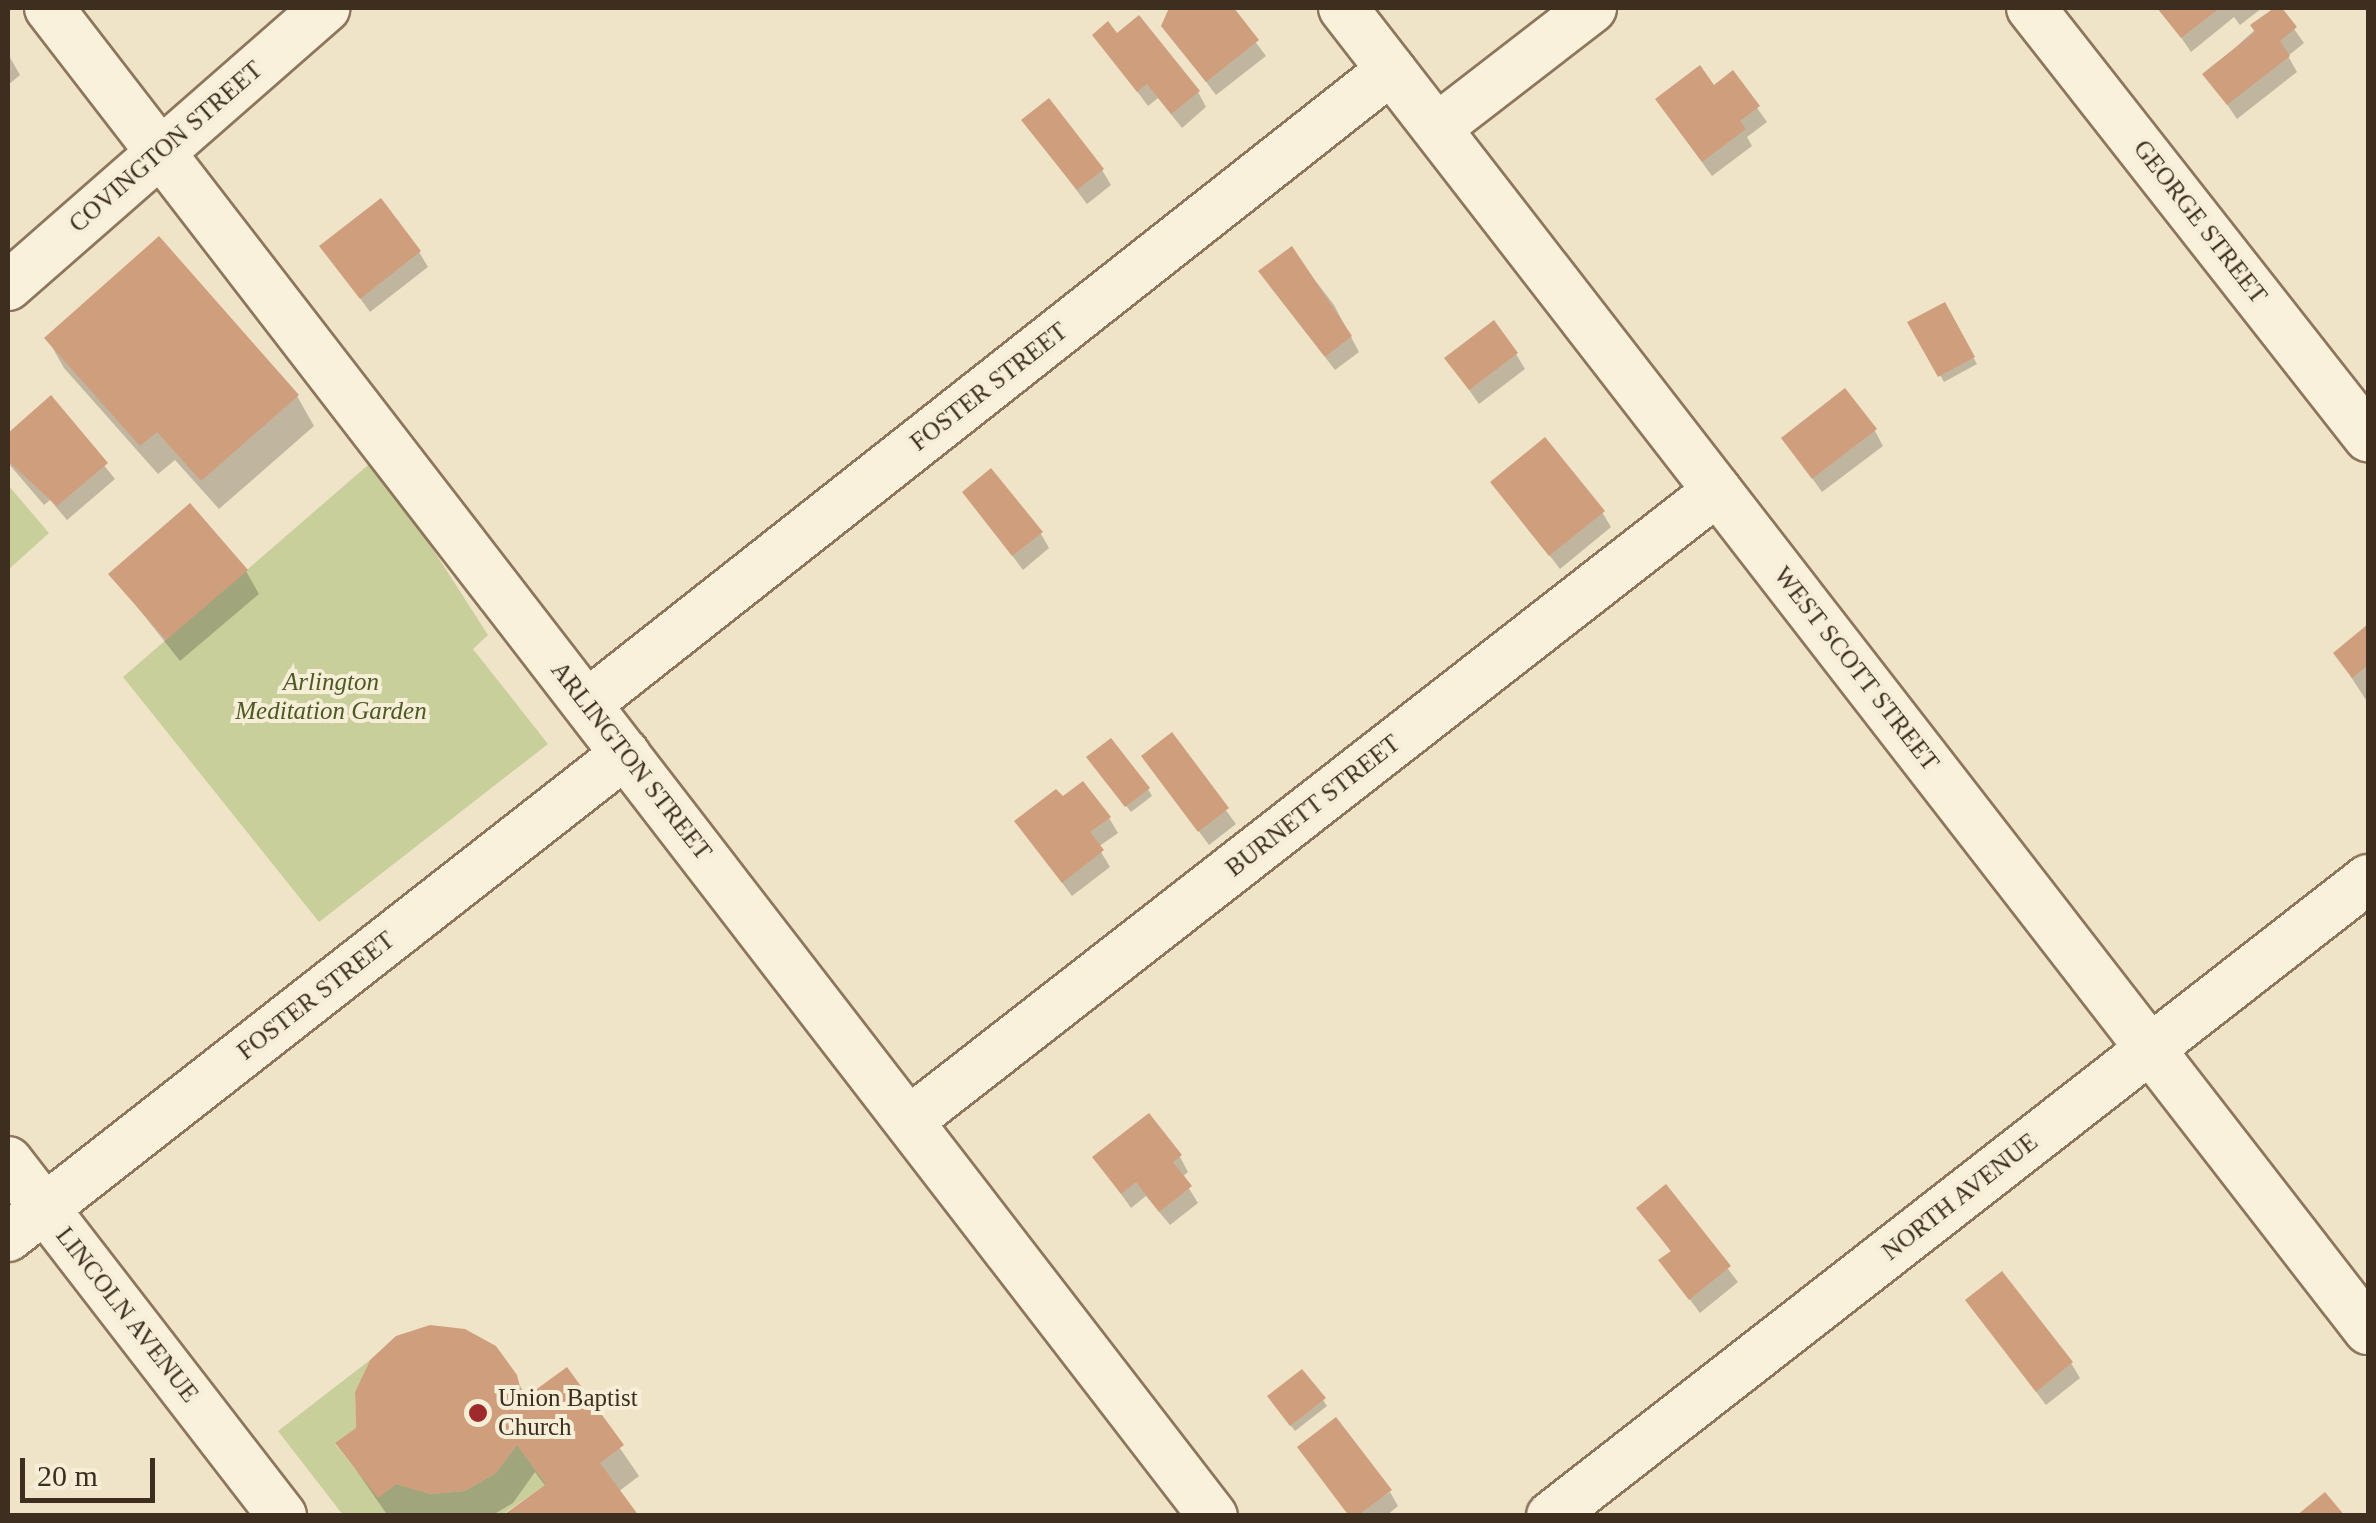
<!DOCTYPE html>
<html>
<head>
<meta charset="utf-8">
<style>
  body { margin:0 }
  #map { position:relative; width:2376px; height:1523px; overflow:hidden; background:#f0e4c8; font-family:Georgia,serif }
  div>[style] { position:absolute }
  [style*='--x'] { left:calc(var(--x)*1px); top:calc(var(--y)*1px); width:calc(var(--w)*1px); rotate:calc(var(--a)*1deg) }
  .green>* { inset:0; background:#c9cf9b }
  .shadow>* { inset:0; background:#0003 }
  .building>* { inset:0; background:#cf9f7d }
  .roads { filter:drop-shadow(2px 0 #8d765c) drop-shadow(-2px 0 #8d765c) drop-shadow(0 2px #8d765c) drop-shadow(0 -2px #8d765c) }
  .minor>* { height:48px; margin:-24px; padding:0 24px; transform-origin:24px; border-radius:24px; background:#faf1dc }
  .dots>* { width:28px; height:28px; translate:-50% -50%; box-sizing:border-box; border:5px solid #f7eed8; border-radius:50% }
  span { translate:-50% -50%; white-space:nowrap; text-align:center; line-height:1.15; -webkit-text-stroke:8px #f7eed8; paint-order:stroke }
  .street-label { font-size:25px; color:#3d2e20 }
  .park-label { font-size:25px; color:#4d5a26; font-style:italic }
  .poi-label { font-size:25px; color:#3d2e20 }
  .left { translate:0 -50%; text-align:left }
  .frame { position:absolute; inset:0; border:10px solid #3d2e20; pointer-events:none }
  .scale { position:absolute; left:20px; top:1458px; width:135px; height:45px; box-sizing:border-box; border:5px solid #3d2e20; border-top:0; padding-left:12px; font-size:30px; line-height:35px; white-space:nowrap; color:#3d2e20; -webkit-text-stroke:8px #f7eed8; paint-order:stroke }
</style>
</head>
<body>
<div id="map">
  <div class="green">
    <div style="clip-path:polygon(375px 459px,488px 635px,473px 649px,548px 744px,319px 922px,123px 677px)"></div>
    <div style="clip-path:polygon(8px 485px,49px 533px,8px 570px)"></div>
    <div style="clip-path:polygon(370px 1360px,355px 1392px,356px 1428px,335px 1444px,378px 1497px,396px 1484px,430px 1494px,465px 1491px,496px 1473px,517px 1445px,546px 1484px,502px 1515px,343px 1515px,278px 1431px)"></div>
  </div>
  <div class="shadow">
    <div style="clip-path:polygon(1173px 8px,1230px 8px,1266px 56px,1216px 95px,1164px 26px)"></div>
    <div style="clip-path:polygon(2161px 8px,2262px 8px,2240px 25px,2234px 17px,2191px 52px)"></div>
    <div style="clip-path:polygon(2279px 8px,2304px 43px,2288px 56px,2297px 72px,2237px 119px,2206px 74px)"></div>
    <div style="clip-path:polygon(1095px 35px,1116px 37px,1198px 92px,1206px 107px,1182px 128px,1158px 98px,1148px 106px)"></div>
    <div style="clip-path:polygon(8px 54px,20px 75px,8px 85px)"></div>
    <div style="clip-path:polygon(1733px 74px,1767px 122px,1747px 137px,1752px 146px,1712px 176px,1667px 114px)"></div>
    <div style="clip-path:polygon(1024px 121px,1102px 170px,1111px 185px,1087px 204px)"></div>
    <div style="clip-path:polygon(323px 247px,419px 252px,428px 267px,370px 312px)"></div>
    <div style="clip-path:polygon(1291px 249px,1334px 305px,1359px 352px,1335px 370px,1270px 286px)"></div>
    <div style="clip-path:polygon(1944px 305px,1977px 364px,1944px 382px,1911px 323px)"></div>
    <div style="clip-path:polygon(47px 338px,297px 396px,314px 426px,219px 509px,175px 460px,158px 474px,64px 368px)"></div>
    <div style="clip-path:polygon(1516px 354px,1525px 369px,1479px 404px,1447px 359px)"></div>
    <div style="clip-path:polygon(51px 399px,115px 479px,67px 520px,50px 500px,44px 505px,8px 463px,8px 436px)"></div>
    <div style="clip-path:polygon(1875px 431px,1883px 446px,1822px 492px,1784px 439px)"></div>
    <div style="clip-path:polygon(1493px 482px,1602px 512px,1611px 527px,1560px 569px)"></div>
    <div style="clip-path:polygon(965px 493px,1041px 534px,1049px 548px,1023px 570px)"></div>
    <div style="clip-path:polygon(246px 571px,259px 594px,180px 661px,112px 575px)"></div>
    <div style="clip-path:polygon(2368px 628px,2368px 703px,2336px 654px)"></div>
    <div style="clip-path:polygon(1171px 736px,1236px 824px,1209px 845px,1144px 757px)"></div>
    <div style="clip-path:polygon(1093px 764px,1148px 789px,1152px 796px,1131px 812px)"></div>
    <div style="clip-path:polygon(1062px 800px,1109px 818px,1118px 833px,1098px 847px,1110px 867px,1072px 896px,1017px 822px)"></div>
    <div style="clip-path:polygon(1148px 1116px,1180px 1157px,1188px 1172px,1182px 1177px,1198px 1203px,1170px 1225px,1146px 1196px,1131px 1208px,1095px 1157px)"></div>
    <div style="clip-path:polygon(1666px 1188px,1738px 1282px,1700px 1313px,1661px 1261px,1672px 1253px,1640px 1209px)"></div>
    <div style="clip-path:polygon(1968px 1301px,2071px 1363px,2080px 1378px,2046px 1405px)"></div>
    <div style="clip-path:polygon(566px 1370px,639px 1476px,618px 1492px,546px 1487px,535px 1472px,513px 1503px,491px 1516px,388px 1516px,338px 1444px,515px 1376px,527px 1399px)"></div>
    <div style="clip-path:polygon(1323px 1400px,1327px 1406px,1295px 1431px,1274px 1404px)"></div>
    <div style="clip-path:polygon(1390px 1492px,1398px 1506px,1386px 1516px,1349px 1516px)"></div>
  </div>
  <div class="building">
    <div style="clip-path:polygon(1169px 8px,1234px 8px,1259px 40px,1206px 82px,1161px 26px)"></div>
    <div style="clip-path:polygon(2157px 8px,2220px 8px,2181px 38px)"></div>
    <div style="clip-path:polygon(2274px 8px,2282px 8px,2297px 27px,2280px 41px,2290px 56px,2227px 105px,2202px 74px,2255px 32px,2250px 25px)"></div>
    <div style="clip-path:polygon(1139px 15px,1200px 91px,1171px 114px,1147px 84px,1137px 92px,1092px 35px,1108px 21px,1117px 33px)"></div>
    <div style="clip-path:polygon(1700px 65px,1714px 85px,1733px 70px,1760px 106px,1740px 121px,1746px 129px,1702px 162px,1655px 99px)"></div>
    <div style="clip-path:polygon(1049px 98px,1104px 169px,1077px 190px,1021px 120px)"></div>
    <div style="clip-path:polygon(381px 198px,421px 251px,360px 299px,319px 246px)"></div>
    <div style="clip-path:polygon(159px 236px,299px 395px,201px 481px,157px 432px,140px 446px,44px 338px)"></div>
    <div style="clip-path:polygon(1292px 246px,1352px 336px,1325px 357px,1258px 271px)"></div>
    <div style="clip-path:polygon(1945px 302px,1975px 357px,1938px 377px,1907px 322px)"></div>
    <div style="clip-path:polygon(1494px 320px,1518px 353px,1469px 390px,1444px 358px)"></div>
    <div style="clip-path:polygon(1845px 388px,1877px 429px,1812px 479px,1781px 438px)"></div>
    <div style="clip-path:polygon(51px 395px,108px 463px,57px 506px,8px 461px,8px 433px)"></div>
    <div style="clip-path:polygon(1545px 437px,1605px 511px,1549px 556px,1490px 482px)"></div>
    <div style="clip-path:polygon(991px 468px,1043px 532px,1012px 556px,962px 492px)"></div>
    <div style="clip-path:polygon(190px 503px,248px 570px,166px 640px,108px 574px)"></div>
    <div style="clip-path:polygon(2368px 624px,2368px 665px,2352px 678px,2333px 653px)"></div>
    <div style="clip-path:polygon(1172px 732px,1229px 808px,1198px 832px,1141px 756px)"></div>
    <div style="clip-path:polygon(1111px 738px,1150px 788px,1125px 807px,1086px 757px)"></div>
    <div style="clip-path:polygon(1083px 781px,1111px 817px,1090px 832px,1104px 850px,1062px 883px,1014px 821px,1056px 789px,1063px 796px)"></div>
    <div style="clip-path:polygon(1149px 1113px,1182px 1155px,1173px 1162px,1192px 1186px,1159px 1212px,1136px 1182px,1121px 1194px,1092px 1157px)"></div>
    <div style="clip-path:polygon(1666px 1184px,1731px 1266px,1689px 1300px,1658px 1260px,1671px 1251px,1636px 1208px)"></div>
    <div style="clip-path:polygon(2002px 1271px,2073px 1362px,2036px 1392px,1965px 1300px)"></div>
    <div style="clip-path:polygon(430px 1325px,465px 1329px,496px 1346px,517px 1375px,523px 1399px,567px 1367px,624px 1445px,600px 1463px,639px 1516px,502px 1516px,546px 1484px,517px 1445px,496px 1473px,465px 1491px,430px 1494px,396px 1484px,378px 1498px,335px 1443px,356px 1428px,355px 1392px,370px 1360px,396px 1336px)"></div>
    <div style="clip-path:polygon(1302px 1369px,1326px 1398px,1290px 1426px,1267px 1396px)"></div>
    <div style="clip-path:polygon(1336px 1417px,1392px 1490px,1357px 1516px,1349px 1516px,1297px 1447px)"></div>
    <div style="clip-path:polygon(2325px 1492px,2345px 1516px,2296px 1516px)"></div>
  </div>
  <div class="roads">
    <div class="minor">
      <div style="--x:49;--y:8;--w:1905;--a:52.34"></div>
      <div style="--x:1343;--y:8;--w:1673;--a:52.21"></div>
      <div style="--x:2031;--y:8;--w:546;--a:51.85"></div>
      <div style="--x:1437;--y:128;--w:196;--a:-37.7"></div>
      <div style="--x:8;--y:286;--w:422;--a:-41.2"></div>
      <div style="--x:587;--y:704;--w:1024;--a:-38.26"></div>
      <div style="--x:909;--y:1121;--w:1025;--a:-37.94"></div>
      <div style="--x:8;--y:1161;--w:448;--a:52.3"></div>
      <div style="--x:8;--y:1237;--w:784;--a:-38.05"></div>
      <div style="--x:1551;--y:1516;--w:1036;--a:-37.94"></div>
    </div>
  </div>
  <div class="dots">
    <div style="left:478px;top:1413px;background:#9e2a2b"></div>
  </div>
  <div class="street-label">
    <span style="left:166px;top:147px;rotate:-41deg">COVINGTON STREET</span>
    <span style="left:2200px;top:222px;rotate:52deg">GEORGE STREET</span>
    <span style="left:989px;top:387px;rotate:-38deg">FOSTER STREET</span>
    <span style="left:1856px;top:669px;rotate:52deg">WEST SCOTT STREET</span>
    <span style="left:631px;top:761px;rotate:52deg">ARLINGTON STREET</span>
    <span style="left:1313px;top:806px;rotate:-38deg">BURNETT STREET</span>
    <span style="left:316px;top:996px;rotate:-38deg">FOSTER STREET</span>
    <span style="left:1960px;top:1197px;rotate:-38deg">NORTH AVENUE</span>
    <span style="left:127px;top:1315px;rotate:52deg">LINCOLN AVENUE</span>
  </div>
  <div class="park-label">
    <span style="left:331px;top:697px">Arlington<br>Meditation Garden</span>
  </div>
  <div class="poi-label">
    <span class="left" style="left:498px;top:1413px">Union Baptist<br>Church</span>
  </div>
  <div class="frame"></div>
  <div class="scale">20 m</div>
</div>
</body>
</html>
